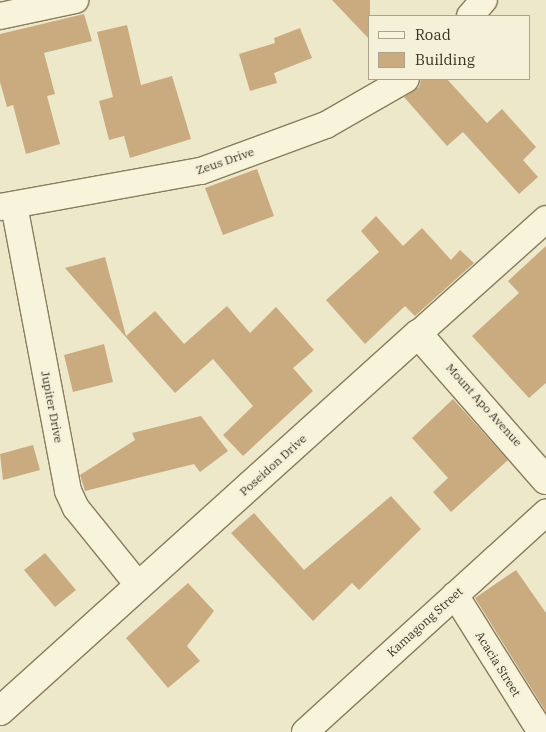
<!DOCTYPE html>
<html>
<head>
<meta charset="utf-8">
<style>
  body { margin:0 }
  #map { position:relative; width:546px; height:732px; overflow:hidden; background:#ede8c9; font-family:"IBM Plex Serif",serif }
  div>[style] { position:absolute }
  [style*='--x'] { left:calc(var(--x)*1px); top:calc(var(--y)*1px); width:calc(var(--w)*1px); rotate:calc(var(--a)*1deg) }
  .building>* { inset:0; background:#caab80 }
  .roads { filter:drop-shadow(1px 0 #897c5e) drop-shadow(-1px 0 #897c5e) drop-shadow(0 1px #897c5e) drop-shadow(0 -1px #897c5e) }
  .minor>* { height:26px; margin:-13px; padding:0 13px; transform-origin:13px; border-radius:13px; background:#f8f4dc }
  .tertiary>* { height:28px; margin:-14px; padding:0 14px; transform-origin:14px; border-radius:14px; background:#f8f4dc }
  span { translate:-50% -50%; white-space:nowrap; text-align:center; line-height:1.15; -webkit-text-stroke:5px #f5f1d8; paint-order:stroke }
  .street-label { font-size:12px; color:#3a3121 }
  .legend { position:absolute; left:368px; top:15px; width:162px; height:65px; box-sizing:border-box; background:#f5f1d8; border:1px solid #aaa48f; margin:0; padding:6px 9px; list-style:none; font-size:15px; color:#3a3121 }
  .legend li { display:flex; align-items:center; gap:10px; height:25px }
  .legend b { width:25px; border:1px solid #aaa48f }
</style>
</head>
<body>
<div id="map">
  <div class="building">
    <div style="clip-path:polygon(332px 0,370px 0,370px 40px)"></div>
    <div style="clip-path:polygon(84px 14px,92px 41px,44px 53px,55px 94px,47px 96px,60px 144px,26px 154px,13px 105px,7px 107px,0 82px,0 34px)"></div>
    <div style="clip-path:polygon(127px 25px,141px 85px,172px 76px,191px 139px,130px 158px,124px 136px,109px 140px,99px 101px,113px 97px,97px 32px)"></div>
    <div style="clip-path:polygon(300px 28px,312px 58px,274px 73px,277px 83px,250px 91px,239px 54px,275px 43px,274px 38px)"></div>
    <div style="clip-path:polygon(421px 79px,447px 79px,487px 123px,502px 109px,536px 147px,523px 160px,538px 177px,519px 194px,463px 132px,447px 146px,404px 97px,419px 87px)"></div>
    <div style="clip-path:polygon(257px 169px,274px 216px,223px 235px,205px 188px)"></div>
    <div style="clip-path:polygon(376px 216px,403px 246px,422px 228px,451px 260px,460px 250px,474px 263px,415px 316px,405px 306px,365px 344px,326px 300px,379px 252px,361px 231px)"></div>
    <div style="clip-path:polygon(546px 246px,546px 383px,529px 398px,472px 336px,519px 293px,508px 281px)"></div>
    <div style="clip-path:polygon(105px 257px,126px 336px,155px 311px,184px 344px,227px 306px,250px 333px,276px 307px,314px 350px,293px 368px,313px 391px,243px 456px,223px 435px,253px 406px,213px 359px,175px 393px,65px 268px)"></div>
    <div style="clip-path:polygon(104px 344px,113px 382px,73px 392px,64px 355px)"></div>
    <div style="clip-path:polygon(453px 399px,508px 460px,451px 512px,433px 492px,448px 478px,412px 438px)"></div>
    <div style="clip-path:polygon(201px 416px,228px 451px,200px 472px,194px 464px,85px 491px,80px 475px,135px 440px,132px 433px)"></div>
    <div style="clip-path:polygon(33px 445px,40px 470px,3px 480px,0 454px)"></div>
    <div style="clip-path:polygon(391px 496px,421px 529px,359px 590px,352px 583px,313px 621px,231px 533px,254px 513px,304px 570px)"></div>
    <div style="clip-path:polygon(45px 553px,76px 590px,55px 607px,24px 570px)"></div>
    <div style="clip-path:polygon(516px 570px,546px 613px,546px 712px,475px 598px)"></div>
    <div style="clip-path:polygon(188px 583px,214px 611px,187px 646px,200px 661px,168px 688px,126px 638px)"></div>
  </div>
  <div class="roads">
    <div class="minor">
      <div style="--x:0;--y:16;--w:77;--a:-12"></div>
      <div style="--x:470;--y:16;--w:21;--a:-49"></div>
      <div style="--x:14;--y:205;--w:291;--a:79.3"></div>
      <div style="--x:68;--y:491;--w:19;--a:65"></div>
      <div style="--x:76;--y:508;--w:100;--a:51.1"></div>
      <div style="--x:0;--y:207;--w:204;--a:-10.2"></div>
      <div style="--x:201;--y:171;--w:133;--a:-20.2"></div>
      <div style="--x:326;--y:125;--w:92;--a:-29.9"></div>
      <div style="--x:418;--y:334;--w:172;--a:-41.9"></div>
      <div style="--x:455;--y:595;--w:162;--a:57.9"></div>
      <div style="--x:305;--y:732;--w:326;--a:-42.3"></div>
    </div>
    <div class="tertiary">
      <div style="--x:0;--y:711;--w:563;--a:-42.05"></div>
      <div style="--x:418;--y:334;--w:194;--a:48.8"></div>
    </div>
  </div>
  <div class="street-label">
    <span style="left:225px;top:161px;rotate:-19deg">Zeus Drive</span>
    <span style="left:484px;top:405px;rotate:48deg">Mount Apo Avenue</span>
    <span style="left:52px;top:407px;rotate:79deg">Jupiter Drive</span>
    <span style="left:273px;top:465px;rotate:-42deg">Poseidon Drive</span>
    <span style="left:425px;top:622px;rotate:-42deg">Kamagong Street</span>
    <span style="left:498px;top:664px;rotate:58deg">Acacia Street</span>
  </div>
  <ul class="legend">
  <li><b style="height:6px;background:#f8f4dc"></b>Road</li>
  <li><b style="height:14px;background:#caab80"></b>Building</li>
  </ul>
</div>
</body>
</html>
